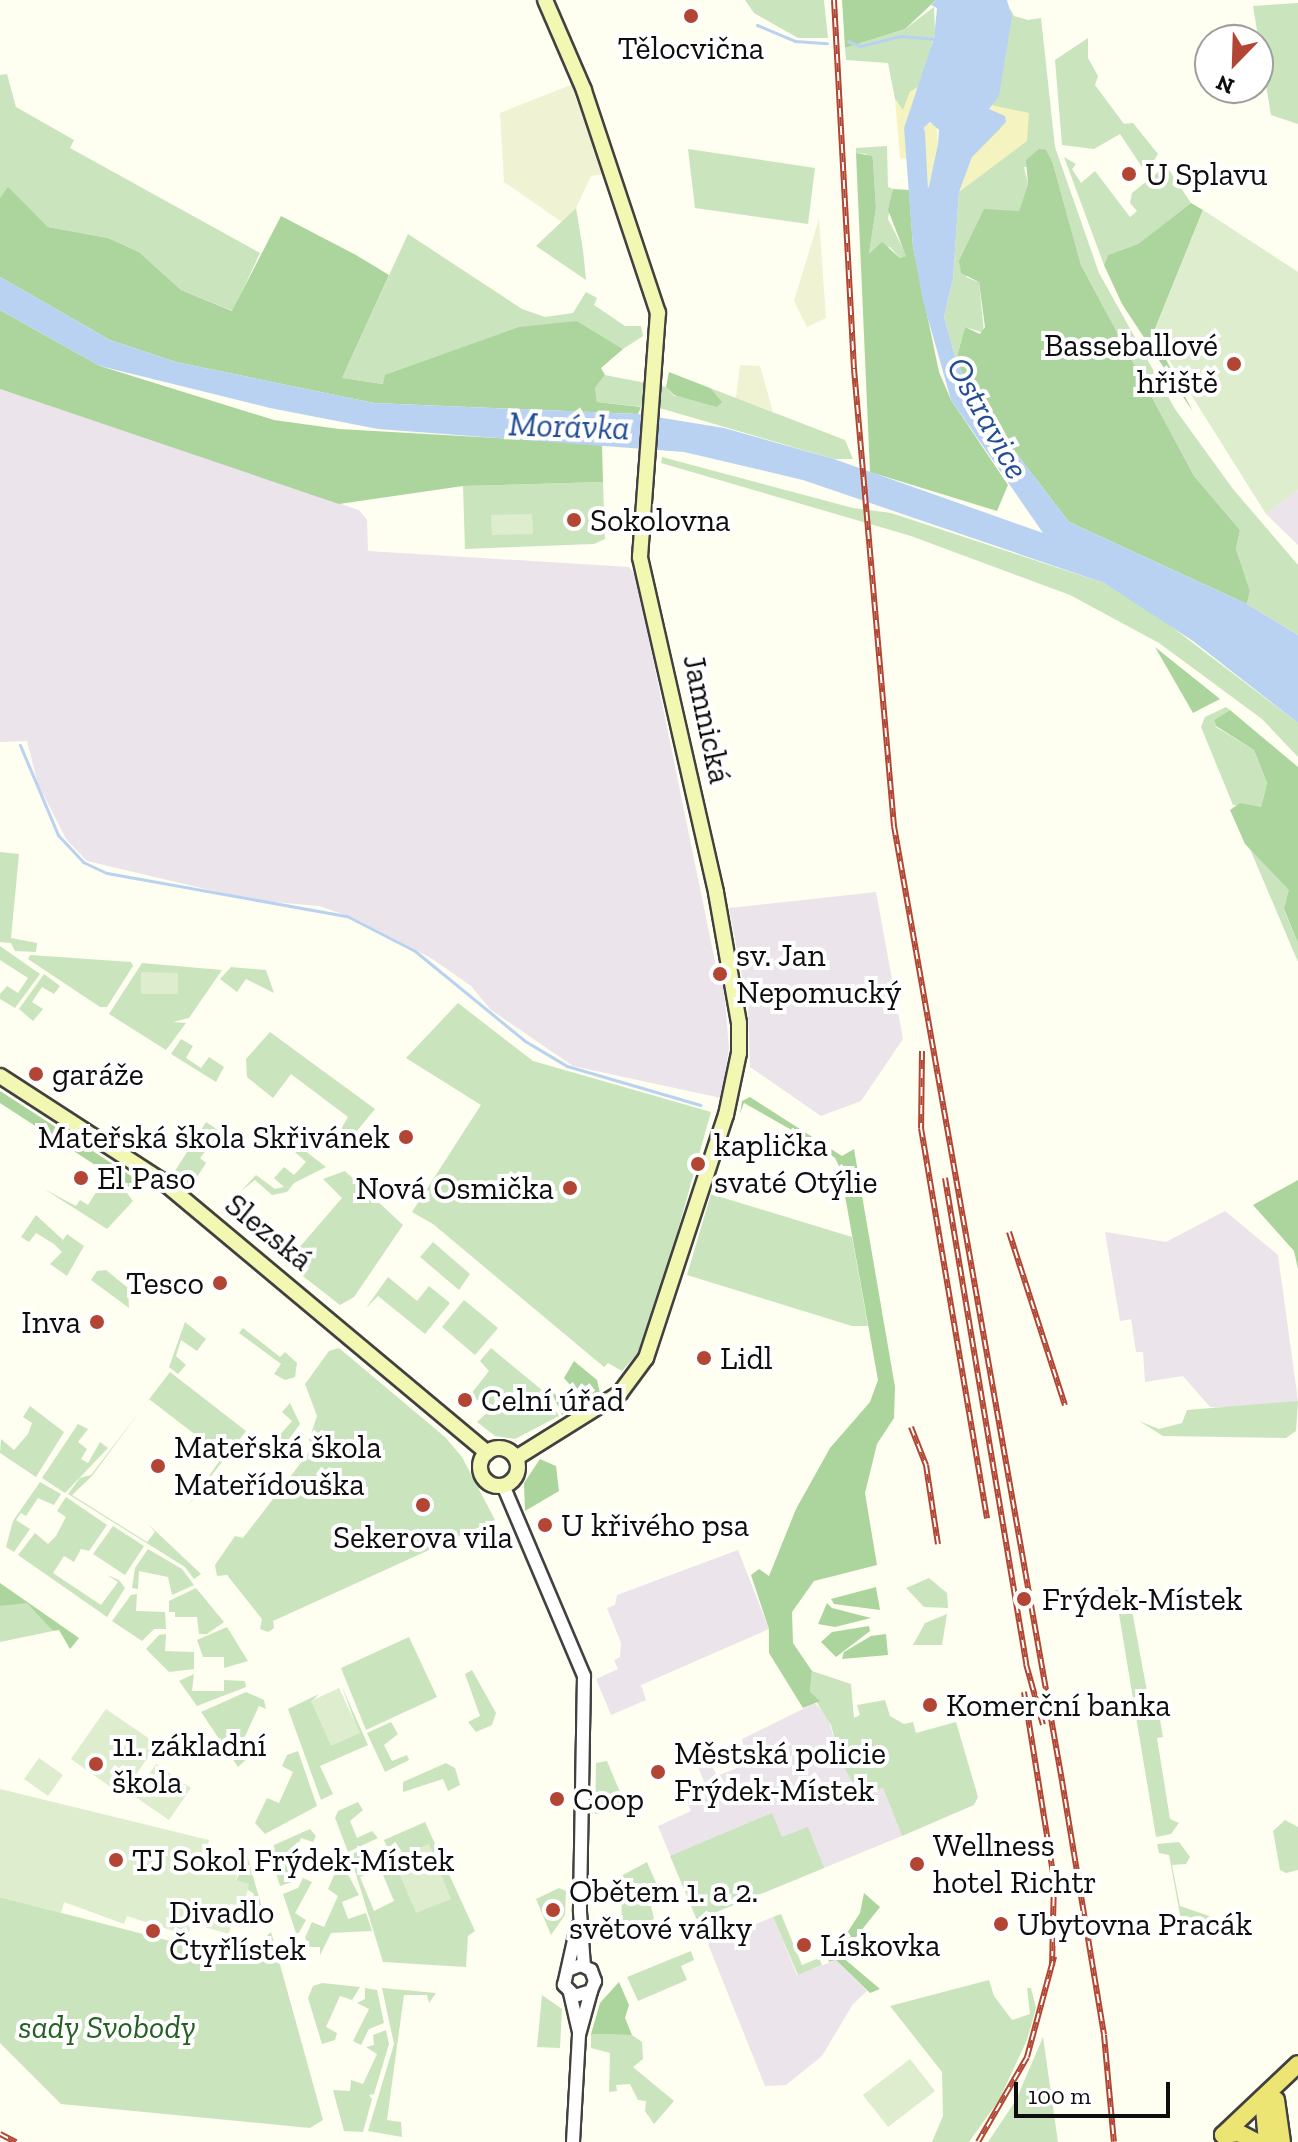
<!DOCTYPE html>
<html>
<head>
<meta charset="utf-8">
<style>
  body { margin:0 }
  #map { position:relative; width:1298px; height:2142px; overflow:hidden; background:#fefef1; font-family:"Zilla Slab",serif }
  div>[style] { position:absolute }
  [style*='--x'] { left:calc(var(--x)*1px); top:calc(var(--y)*1px); width:calc(var(--w)*1px); rotate:calc(var(--a)*1deg) }
  .industrial>* { inset:0; background:#ece4eb }
  .farmland>* { inset:0; background:#eff2d3 }
  .green>* { inset:0; background:#cae5bd }
  .forest>* { inset:0; background:#acd59e }
  .sand>* { inset:0; background:#f5f4c1 }
  .pitch>* { inset:0; background:#ddedce }
  .water>* { inset:0; background:#bad2f1 }
  .stream>* { height:3px; margin:-1.5px; padding:0 1.5px; transform-origin:1.5px; border-radius:1.5px; background:#bad2f1 }
  .river>* { height:18px; margin:-9px; padding:0 9px; transform-origin:9px; border-radius:9px; background:#bad2f1 }
  .roads { filter:drop-shadow(2px 0 #414141) drop-shadow(-2px 0 #414141) drop-shadow(0 2px #414141) drop-shadow(0 -2px #414141) }
  .tertiary>* { height:12px; margin:-6px; padding:0 6px; transform-origin:6px; border-radius:6px; background:#fff }
  .secondary>* { height:14px; margin:-7px; padding:0 7px; transform-origin:7px; border-radius:7px; background:#f2f8b2 }
  .secondary>.ring { margin:-7px; padding:0; box-sizing:content-box; background:none; border:14px solid #f2f8b2; border-radius:50% }
  .primary>* { height:16px; margin:-8px; padding:0 8px; transform-origin:8px; border-radius:8px; background:#ece573 }
  .rail>* { height:6px; margin-top:-3px; transform-origin:0; background:repeating-linear-gradient(90deg,#fff 0 9px,#b24533 0 18px); box-sizing:border-box; border-block:2px solid #b24533 }
  .dots>* { width:22px; height:22px; translate:-50% -50%; box-sizing:border-box; border:4px solid #fff; border-radius:50% }
  span { translate:-50% -50%; white-space:nowrap; text-align:center; line-height:1.15; -webkit-text-stroke:8px #fff; paint-order:stroke }
  .poi-label { font-size:32px; color:#0e0e0e }
  .left { translate:0 -50%; text-align:left }
  .right { translate:-100% -50%; text-align:right }
  .street-label { font-size:32px; color:#0e0e0e }
  .park-label { font-size:32px; color:#256024; font-style:italic }
  .water-label { font-size:34px; color:#234d95; font-style:italic }
  .north { position:absolute; left:1194px; top:24px; width:80px; height:80px; box-sizing:border-box; background:#fff; border:2px solid #9f9f9f; border-radius:50%; rotate:203deg; font-size:22px; font-weight:700; line-height:32px; text-align:center; color:#0e0e0e }
  .north::after { content:''; display:block; margin:auto; width:28px; height:36px; background:#b24533; clip-path:polygon(50% 0,100% 100%,50% 72%,0 100%) }
  .scale { position:absolute; left:1014px; top:2082px; width:156px; height:36px; box-sizing:border-box; border:4px solid #0e0e0e; border-top:0; padding-left:10px; font-size:24px; line-height:28px; white-space:nowrap; color:#0e0e0e; -webkit-text-stroke:6px #fff; paint-order:stroke }
</style>
</head>
<body>
<div id="map">
  <div class="industrial">
    <div style="clip-path:polygon(0 389px,359px 510px,367px 520px,368px 551px,629px 567px,636px 576px,718px 976px,723px 978px,729px 1048px,721px 1098px,573px 1066px,491px 1010px,471px 986px,431px 958px,354px 918px,319px 906px,252px 900px,87px 861px,66px 839px,38px 784px,27px 741px,0 742px)"></div>
    <div style="clip-path:polygon(1298px 490px,1298px 545px,1266px 514px)"></div>
    <div style="clip-path:polygon(876px 892px,903px 1039px,861px 1101px,821px 1116px,750px 1067px,748px 1007px,729px 908px)"></div>
    <div style="clip-path:polygon(1225px 1211px,1278px 1255px,1298px 1401px,1264px 1408px,1210px 1407px,1183px 1376px,1145px 1382px,1143px 1352px,1136px 1352px,1131px 1319px,1120px 1321px,1105px 1232px,1166px 1242px)"></div>
    <div style="clip-path:polygon(738px 1550px,769px 1629px,641px 1685px,646px 1700px,611px 1715px,596px 1679px,618px 1669px,614px 1660px,620px 1657px,621px 1643px,607px 1608px,615px 1605px,617px 1595px)"></div>
    <div style="clip-path:polygon(815px 1703px,828px 1718px,841px 1762px,860px 1794px,883px 1788px,902px 1836px,697px 1920px,658px 1826px,691px 1811px,683px 1790px,704px 1781px,698px 1767px,710px 1762px,717px 1776px,747px 1764px,742px 1739px)"></div>
    <div style="clip-path:polygon(773px 1917px,797px 1975px,836px 1960px,867px 1991px,853px 2004px,822px 2056px,786px 2085px,765px 2086px,708px 1944px)"></div>
  </div>
  <div class="farmland">
    <div style="clip-path:polygon(573px 84px,607px 174px,591px 176px,576px 208px,562px 222px,504px 182px,500px 113px)"></div>
    <div style="clip-path:polygon(819px 219px,826px 318px,807px 327px,794px 301px)"></div>
    <div style="clip-path:polygon(740px 365px,760px 366px,773px 412px,736px 398px)"></div>
  </div>
  <div class="green">
    <div style="clip-path:polygon(745px 0,824px 0,828px 38px,798px 38px,754px 13px)"></div>
    <div style="clip-path:polygon(1298px 3px,1298px 124px,1271px 115px,1253px 6px)"></div>
    <div style="clip-path:polygon(934px 7px,935px 32px,921px 85px,910px 92px,903px 111px,895px 99px,888px 63px,846px 60px,845px 48px,905px 29px)"></div>
    <div style="clip-path:polygon(1010px 8px,1014px 16px,1028px 20px,1041px 18px,1055px 147px,1099px 273px,1175px 409px,1233px 489px,1298px 565px,1298px 635px,1247px 604px,1250px 591px,1236px 549px,1240px 530px,1194px 476px,1081px 265px,1053px 164px,1024px 167px,1028px 184px,1019px 212px,966px 277px,979px 282px,984px 333px,965px 327px,956px 360px,944px 317px,953px 279px,959px 192px,995px 98px)"></div>
    <div style="clip-path:polygon(1088px 38px,1088px 58px,1098px 76px,1095px 85px,1124px 124px,1133px 123px,1158px 154px,1146px 173px,1120px 134px,1094px 149px,1062px 145px,1055px 60px)"></div>
    <div style="clip-path:polygon(7px 74px,16px 107px,74px 140px,70px 148px,260px 253px,233px 311px,181px 290px,139px 252px,108px 238px,48px 227px,8px 188px,0 198px,0 75px)"></div>
    <div style="clip-path:polygon(887px 146px,888px 187px,893px 189px,888px 219px,907px 256px,900px 258px,890px 247px,869px 254px,876px 208px,873px 162px,866px 154px,856px 153px,856px 148px)"></div>
    <div style="clip-path:polygon(688px 149px,815px 168px,808px 224px,695px 208px)"></div>
    <div style="clip-path:polygon(1064px 157px,1076px 164px,1072px 169px,1081px 183px,1095px 171px,1130px 217px,1137px 211px,1130px 203px,1132px 193px,1162px 169px,1169px 170px,1191px 203px,1138px 244px,1108px 255px,1104px 265px)"></div>
    <div style="clip-path:polygon(576px 208px,583px 250px,586px 280px,536px 246px)"></div>
    <div style="clip-path:polygon(408px 234px,522px 309px,545px 317px,573px 313px,586px 292px,597px 298px,594px 305px,625px 326px,641px 326px,643px 336px,623px 349px,577px 321px,384px 384px,342px 378px)"></div>
    <div style="clip-path:polygon(605px 375px,666px 387px,674px 396px,712px 394px,710px 388px,845px 440px,853px 459px,834px 459px,663px 409px,597px 402px,595px 388px)"></div>
    <div style="clip-path:polygon(662px 457px,853px 508px,891px 513px,1104px 583px,1160px 618px,1298px 723px,1298px 757px,1262px 719px,1159px 643px,1070px 595px,911px 536px,661px 463px)"></div>
    <div style="clip-path:polygon(603px 482px,605px 539px,594px 544px,465px 549px,463px 486px)"></div>
    <div style="clip-path:polygon(1226px 707px,1230px 710px,1214px 720px,1216px 727px,1254px 750px,1267px 783px,1261px 807px,1233px 805px,1201px 727px,1205px 717px)"></div>
    <div style="clip-path:polygon(1250px 849px,1290px 890px,1284px 910px,1298px 943px,1298px 962px)"></div>
    <div style="clip-path:polygon(0 852px,19px 854px,11px 938px,37px 943px,36px 952px,15px 951px,11px 943px,0 942px)"></div>
    <div style="clip-path:polygon(0 946px,40px 974px,15px 1008px,0 999px,0 994px,7px 986px,18px 993px,28px 978px,0 960px)"></div>
    <div style="clip-path:polygon(30px 955px,131px 962px,133px 966px,107px 1007px,100px 1007px,28px 959px)"></div>
    <div style="clip-path:polygon(142px 963px,222px 970px,189px 1018px,173px 1022px,186px 1023px,166px 1050px,109px 1014px)"></div>
    <div style="clip-path:polygon(231px 967px,266px 970px,274px 993px,246px 979px,237px 992px,220px 979px)"></div>
    <div style="clip-path:polygon(44px 974px,60px 986px,54px 994px,42px 987px,32px 1002px,43px 1009px,33px 1021px,19px 1009px)"></div>
    <div style="clip-path:polygon(458px 1003px,533px 1061px,711px 1112px,646px 1344px,622px 1371px,608px 1363px,604px 1367px,433px 1224px,412px 1212px,481px 1105px,406px 1058px)"></div>
    <div style="clip-path:polygon(270px 1032px,375px 1109px,341px 1150px,334px 1141px,348px 1117px,291px 1074px,273px 1098px,247px 1077px,246px 1059px)"></div>
    <div style="clip-path:polygon(181px 1039px,193px 1046px,186px 1058px,201px 1068px,209px 1057px,224px 1067px,216px 1082px,171px 1054px)"></div>
    <div style="clip-path:polygon(206px 1122px,221px 1132px,200px 1158px,206px 1163px,190px 1188px,175px 1171px)"></div>
    <div style="clip-path:polygon(300px 1147px,326px 1167px,294px 1183px,287px 1192px,272px 1195px,255px 1180px,241px 1191px,256px 1175px,275px 1189px,284px 1187px,274px 1178px,284px 1167px,294px 1175px,306px 1162px,295px 1152px)"></div>
    <div style="clip-path:polygon(345px 1171px,403px 1225px,354px 1297px,340px 1305px,286px 1263px,342px 1198px,323px 1179px)"></div>
    <div style="clip-path:polygon(103px 1181px,124px 1189px,133px 1201px,107px 1229px,44px 1189px,76px 1206px,80px 1200px,88px 1205px)"></div>
    <div style="clip-path:polygon(711px 1194px,852px 1237px,868px 1326px,852px 1326px,687px 1275px)"></div>
    <div style="clip-path:polygon(36px 1215px,63px 1240px,67px 1234px,84px 1246px,67px 1276px,50px 1264px,62px 1252px,54px 1244px,36px 1233px,29px 1242px,21px 1237px)"></div>
    <div style="clip-path:polygon(433px 1242px,470px 1274px,459px 1290px,420px 1257px)"></div>
    <div style="clip-path:polygon(106px 1270px,128px 1288px,129px 1308px,91px 1280px,97px 1271px)"></div>
    <div style="clip-path:polygon(388px 1277px,417px 1301px,429px 1286px,450px 1303px,425px 1334px,378px 1296px,366px 1308px)"></div>
    <div style="clip-path:polygon(464px 1300px,498px 1328px,475px 1355px,442px 1327px)"></div>
    <div style="clip-path:polygon(185px 1322px,206px 1339px,197px 1351px,181px 1340px,176px 1356px,186px 1365px,178px 1374px,169px 1367px)"></div>
    <div style="clip-path:polygon(243px 1328px,280px 1357px,285px 1352px,297px 1363px,295px 1377px,285px 1380px,274px 1374px,281px 1364px,239px 1333px)"></div>
    <div style="clip-path:polygon(339px 1348px,445px 1437px,462px 1457px,495px 1520px,273px 1621px,274px 1628px,268px 1632px,260px 1629px,262px 1619px,227px 1575px,217px 1576px,215px 1565px,235px 1536px,243px 1538px,313px 1447px,309px 1440px,317px 1416px,305px 1384px,329px 1351px)"></div>
    <div style="clip-path:polygon(491px 1348px,543px 1391px,559px 1416px,515px 1439px,495px 1436px,477px 1422px,489px 1411px,471px 1394px,489px 1371px,480px 1361px)"></div>
    <div style="clip-path:polygon(170px 1372px,246px 1431px,187px 1507px,223px 1456px,149px 1399px,92px 1476px,72px 1495px,147px 1542px,155px 1532px,148px 1524px,201px 1574px,194px 1579px,185px 1567px,68px 1494px,80px 1478px,91px 1475px)"></div>
    <div style="clip-path:polygon(1298px 1401px,1296px 1431px,1286px 1438px,1163px 1436px,1139px 1421px,1159px 1429px,1182px 1423px,1187px 1410px)"></div>
    <div style="clip-path:polygon(290px 1403px,300px 1424px,274px 1460px,265px 1452px,292px 1421px,282px 1412px)"></div>
    <div style="clip-path:polygon(30px 1406px,64px 1432px,36px 1477px,0 1453px,1px 1439px,14px 1450px,28px 1434px,32px 1423px,23px 1417px)"></div>
    <div style="clip-path:polygon(78px 1424px,88px 1429px,78px 1442px,87px 1449px,81px 1459px,88px 1463px,100px 1442px,108px 1448px,65px 1493px,42px 1478px)"></div>
    <div style="clip-path:polygon(40px 1482px,61px 1494px,54px 1505px,38px 1498px,26px 1516px,21px 1513px,16px 1520px,30px 1529px,14px 1552px,6px 1547px,13px 1521px)"></div>
    <div style="clip-path:polygon(66px 1497px,107px 1525px,89px 1551px,81px 1549px,74px 1562px,64px 1556px,53px 1573px,101px 1605px,118px 1582px,107px 1575px,119px 1580px,125px 1588px,107px 1617px,18px 1555px,35px 1533px,48px 1544px,56px 1536px,66px 1517px,57px 1511px)"></div>
    <div style="clip-path:polygon(113px 1526px,144px 1546px,125px 1575px,93px 1554px)"></div>
    <div style="clip-path:polygon(148px 1549px,182px 1569px,194px 1585px,172px 1595px,168px 1577px,139px 1571px,138px 1589px,132px 1588px,135px 1568px)"></div>
    <div style="clip-path:polygon(929px 1578px,947px 1593px,948px 1608px,924px 1607px,906px 1588px)"></div>
    <div style="clip-path:polygon(196px 1588px,224px 1622px,207px 1634px,199px 1634px,197px 1617px,175px 1617px,175px 1612px,169px 1612px,169px 1601px)"></div>
    <div style="clip-path:polygon(1128px 1589px,1149px 1702px,1158px 1708px,1163px 1737px,1157px 1738px,1170px 1819px,1179px 1823px,1171px 1834px,1156px 1837px,1115px 1590px)"></div>
    <div style="clip-path:polygon(137px 1594px,136px 1611px,165px 1612px,166px 1629px,154px 1629px,142px 1641px,112px 1621px,131px 1595px)"></div>
    <div style="clip-path:polygon(27px 1602px,53px 1631px,0 1642px,0 1606px)"></div>
    <div style="clip-path:polygon(947px 1614px,942px 1645px,913px 1645px,925px 1623px)"></div>
    <div style="clip-path:polygon(227px 1627px,248px 1661px,224px 1668px,224px 1657px,203px 1657px,197px 1640px)"></div>
    <div style="clip-path:polygon(166px 1634px,165px 1651px,194px 1652px,194px 1669px,169px 1672px,146px 1649px,159px 1635px)"></div>
    <div style="clip-path:polygon(409px 1637px,437px 1697px,366px 1730px,341px 1668px)"></div>
    <div style="clip-path:polygon(472px 1670px,496px 1713px,492px 1725px,476px 1732px,468px 1722px,480px 1716px,465px 1674px)"></div>
    <div style="clip-path:polygon(812px 1671px,851px 1684px,854px 1718px,860px 1715px,857px 1705px,885px 1700px,890px 1716px,904px 1724px,913px 1722px,916px 1733px,956px 1722px,978px 1797px,974px 1805px,902px 1836px,883px 1788px,860px 1795px,841px 1762px,831px 1725px,810px 1692px)"></div>
    <div style="clip-path:polygon(194px 1674px,192px 1691px,224px 1691px,224px 1680px,245px 1681px,246px 1687px,197px 1706px,179px 1681px)"></div>
    <div style="clip-path:polygon(342px 1687px,368px 1745px,320px 1766px,333px 1794px,321px 1800px,288px 1709px,319px 1694px,311px 1702px,359px 1733px)"></div>
    <div style="clip-path:polygon(246px 1692px,264px 1700px,266px 1709px,259px 1706px,241px 1745px,252px 1754px,238px 1767px,201px 1712px)"></div>
    <div style="clip-path:polygon(391px 1722px,398px 1734px,384px 1745px,392px 1761px,407px 1755px,409px 1760px,385px 1772px,367px 1733px)"></div>
    <div style="clip-path:polygon(298px 1751px,317px 1806px,265px 1834px,255px 1823px,267px 1798px,279px 1803px,293px 1772px,282px 1766px,287px 1755px)"></div>
    <div style="clip-path:polygon(607px 1761px,627px 1809px,595px 1814px,596px 1763px)"></div>
    <div style="clip-path:polygon(446px 1763px,455px 1768px,460px 1785px,448px 1791px,443px 1779px,403px 1792px,403px 1782px)"></div>
    <div style="clip-path:polygon(358px 1802px,363px 1810px,350px 1821px,357px 1838px,372px 1831px,378px 1838px,348px 1852px,335px 1818px,338px 1811px)"></div>
    <div style="clip-path:polygon(772px 1813px,782px 1837px,808px 1827px,824px 1868px,697px 1920px,670px 1856px)"></div>
    <div style="clip-path:polygon(1285px 1820px,1298px 1827px,1298px 1870px,1286px 1873px,1280px 1870px,1273px 1831px)"></div>
    <div style="clip-path:polygon(425px 1822px,475px 1931px,468px 1936px,466px 1967px,383px 1962px,350px 1855px,368px 1847px,378px 1869px,360px 1877px,374px 1911px,394px 1901px,378px 1863px,391px 1857px,384px 1840px)"></div>
    <div style="clip-path:polygon(310px 1829px,316px 1836px,313px 1842px,301px 1838px,287px 1869px,298px 1875px,295px 1881px,280px 1886px,271px 1858px,274px 1845px)"></div>
    <div style="clip-path:polygon(1179px 1842px,1190px 1857px,1186px 1864px,1172px 1865px,1180px 1906px,1218px 1919px,1215px 1925px,1183px 1931px,1169px 1855px,1159px 1853px,1157px 1844px)"></div>
    <div style="clip-path:polygon(247px 1855px,266px 1922px,249px 1915px,254px 1894px,236px 1881px)"></div>
    <div style="clip-path:polygon(647px 1862px,664px 1901px,651px 1906px,654px 1919px,622px 1932px,621px 1876px)"></div>
    <div style="clip-path:polygon(345px 1869px,359px 1895px,342px 1902px,348px 1919px,366px 1913px,372px 1931px,331px 1933px,320px 1955px,320px 1947px,310px 1947px,305px 1938px,312px 1922px,324px 1927px,338px 1896px,328px 1889px,335px 1873px,345px 1874px)"></div>
    <div style="clip-path:polygon(303px 1878px,312px 1882px,295px 1913px,306px 1920px,297px 1936px,283px 1894px,298px 1888px)"></div>
    <div style="clip-path:polygon(559px 1888px,566px 1891px,565px 1915px,551px 1935px,536px 1899px)"></div>
    <div style="clip-path:polygon(0 1897px,197px 1948px,249px 1952px,271px 1932px,323px 2120px,310px 2128px,61px 2104px,0 2043px)"></div>
    <div style="clip-path:polygon(781px 1914px,802px 1965px,819px 1958px,822px 1965px,798px 1975px,773px 1917px)"></div>
    <div style="clip-path:polygon(691px 1951px,694px 1960px,681px 1966px,687px 1980px,638px 2001px,627px 1977px)"></div>
    <div style="clip-path:polygon(989px 1980px,994px 1996px,1012px 2020px,1030px 2014px,1027px 1988px,1031px 1988px,1036px 2008px,1027px 2040px,999px 2100px,969px 2142px,932px 2142px,943px 2116px,942px 2072px,890px 2006px)"></div>
    <div style="clip-path:polygon(322px 1983px,360px 1987px,352px 2000px,340px 1996px,326px 2027px,337px 2033px,335px 2040px,322px 2044px,308px 1998px,313px 1986px)"></div>
    <div style="clip-path:polygon(365px 1988px,377px 1990px,384px 2023px,369px 2029px,361px 2045px,353px 2041px,369px 2009px,357px 2003px,365px 1999px)"></div>
    <div style="clip-path:polygon(382px 1988px,436px 1993px,429px 2003px,427px 1995px,404px 1995px,387px 2120px,401px 2122px,402px 2137px,368px 2131px,394px 2044px)"></div>
    <div style="clip-path:polygon(542px 1995px,562px 2009px,560px 2048px,537px 2047px)"></div>
    <div style="clip-path:polygon(386px 2030px,389px 2044px,374px 2094px,369px 2095px,372px 2099px,363px 2132px,344px 2131px,333px 2090px,350px 2091px,351px 2080px,363px 2084px,377px 2054px,366px 2047px,374px 2045px,373px 2035px)"></div>
    <div style="clip-path:polygon(591px 2034px,632px 2035px,642px 2042px,643px 2059px,633px 2067px,674px 2101px,654px 2124px,645px 2111px,646px 2101px,638px 2100px,630px 2084px,616px 2085px,617px 2091px,609px 2092px,610px 2053px,591px 2048px)"></div>
    <div style="clip-path:polygon(1043px 2037px,1058px 2142px,988px 2142px,1016px 2100px)"></div>
  </div>
  <div class="forest">
    <div style="clip-path:polygon(842px 0,936px 0,905px 29px,845px 48px)"></div>
    <div style="clip-path:polygon(1039px 149px,1046px 150px,1053px 164px,1081px 265px,1194px 476px,1240px 530px,1236px 549px,1250px 591px,1247px 604px,1069px 522px,976px 401px,956px 360px,965px 327px,980px 334px,985px 327px,979px 282px,961px 273px,959px 261px,984px 209px,1019px 211px,1028px 184px,1026px 160px)"></div>
    <div style="clip-path:polygon(856px 153px,872px 156px,873px 162px,876px 208px,869px 254px,882px 242px,900px 258px,906px 256px,888px 210px,893px 189px,909px 190px,913px 247px,939px 372px,951px 400px,1008px 485px,997px 511px,870px 472px)"></div>
    <div style="clip-path:polygon(8px 187px,48px 227px,108px 238px,139px 252px,181px 290px,232px 311px,281px 216px,356px 255px,389px 275px,342px 378px,383px 384px,385px 375px,519px 327px,577px 321px,623px 349px,601px 368px,605px 375px,595px 388px,597px 402px,641px 407px,638px 414px,374px 403px,176px 362px,110px 340px,0 277px,0 198px)"></div>
    <div style="clip-path:polygon(1191px 203px,1203px 210px,1153px 334px,1193px 412px,1122px 304px,1104px 265px,1108px 255px,1138px 244px)"></div>
    <div style="clip-path:polygon(0 310px,100px 366px,274px 420px,339px 429px,602px 444px,603px 482px,463px 486px,339px 504px,0 389px)"></div>
    <div style="clip-path:polygon(669px 372px,710px 388px,722px 402px,717px 407px,674px 395px,666px 387px)"></div>
    <div style="clip-path:polygon(1155px 647px,1220px 699px,1193px 713px)"></div>
    <div style="clip-path:polygon(1230px 710px,1298px 767px,1298px 943px,1284px 909px,1289px 890px,1245px 844px,1230px 810px,1240px 803px,1261px 807px,1267px 783px,1254px 750px,1216px 726px,1214px 720px)"></div>
    <div style="clip-path:polygon(0 1091px,139px 1181px,140px 1189px,135px 1191px,0 1103px)"></div>
    <div style="clip-path:polygon(750px 1097px,842px 1156px,854px 1149px,895px 1387px,894px 1418px,877px 1444px,865px 1493px,877px 1565px,814px 1581px,792px 1612px,793px 1643px,812px 1671px,810px 1692px,820px 1701px,803px 1708px,769px 1653px,769px 1629px,751px 1575px,759px 1569px,769px 1576px,796px 1509px,830px 1448px,870px 1402px,878px 1380px,840px 1168px,835px 1158px,811px 1141px,744px 1103px,740px 1114px,742px 1101px)"></div>
    <div style="clip-path:polygon(1298px 1180px,1298px 1269px,1294px 1251px,1253px 1205px)"></div>
    <div style="clip-path:polygon(574px 1361px,597px 1380px,600px 1393px,562px 1415px,551px 1391px,560px 1399px,571px 1386px,564px 1378px)"></div>
    <div style="clip-path:polygon(540px 1459px,556px 1466px,559px 1491px,525px 1511px,524px 1483px)"></div>
    <div style="clip-path:polygon(0 1583px,79px 1638px,70px 1649px,59px 1630px,53px 1631px,27px 1603px,0 1606px)"></div>
    <div style="clip-path:polygon(876px 1587px,880px 1610px,834px 1604px,831px 1599px)"></div>
    <div style="clip-path:polygon(827px 1603px,832px 1608px,871px 1618px,835px 1627px,818px 1624px)"></div>
    <div style="clip-path:polygon(869px 1626px,870px 1631px,836px 1657px,821px 1642px,832px 1632px)"></div>
    <div style="clip-path:polygon(886px 1634px,888px 1655px,842px 1659px,844px 1652px,871px 1636px)"></div>
    <div style="clip-path:polygon(864px 1893px,880px 1907px,841px 1956px,880px 1989px,870px 1993px,836px 1960px,828px 1962px,860px 1913px)"></div>
    <div style="clip-path:polygon(619px 1982px,629px 2005px,625px 2018px,632px 2035px,591px 2034px,600px 2003px)"></div>
  </div>
  <div class="sand">
    <div style="clip-path:polygon(921px 85px,904px 128px,907px 159px,900px 158px,895px 99px,903px 110px,910px 92px)"></div>
    <div style="clip-path:polygon(991px 105px,1029px 113px,1027px 141px,959px 192px,972px 157px,1002px 127px,982px 133px)"></div>
    <div style="clip-path:polygon(936px 123px,938px 144px,929px 186px,918px 210px,916px 146px,924px 124px)"></div>
  </div>
  <div class="pitch">
    <div style="clip-path:polygon(1203px 210px,1298px 272px,1298px 490px,1266px 514px,1153px 334px)"></div>
    <div style="clip-path:polygon(532px 514px,533px 534px,492px 535px,491px 515px)"></div>
    <div style="clip-path:polygon(141px 972px,178px 973px,178px 994px,141px 994px)"></div>
    <div style="clip-path:polygon(339px 1688px,360px 1733px,331px 1746px,311px 1701px)"></div>
    <div style="clip-path:polygon(106px 1709px,157px 1744px,122px 1795px,71px 1759px)"></div>
    <div style="clip-path:polygon(39px 1758px,63px 1775px,48px 1796px,24px 1779px)"></div>
    <div style="clip-path:polygon(156px 1764px,191px 1788px,169px 1820px,134px 1796px)"></div>
    <div style="clip-path:polygon(0 1789px,209px 1840px,206px 1853px,240px 1862px,236px 1880px,249px 1884px,244px 1906px,230px 1904px,229px 1909px,241px 1913px,238px 1925px,231px 1924px,229px 1934px,191px 1923px,189px 1933px,183px 1934px,127px 1916px,124px 1924px,64px 1902px,61px 1913px,0 1897px)"></div>
    <div style="clip-path:polygon(429px 1844px,451px 1899px,416px 1913px,393px 1859px)"></div>
    <div style="clip-path:polygon(910px 2059px,935px 2091px,888px 2127px,863px 2095px)"></div>
  </div>
  <div class="water">
    <div style="clip-path:polygon(evenodd,936px 0,1007px 0,1012px 17px,999px 96px,989px 109px,1005px 116px,1006px 122px,972px 157px,959px 192px,953px 279px,944px 317px,956px 360px,976px 401px,1069px 522px,1247px 604px,1298px 635px,1298px 723px,1193px 641px,1104px 583px,803px 480px,684px 452px,378px 429px,270px 408px,100px 366px,0 310px,0 277px,110px 340px,176px 362px,374px 403px,638px 414px,724px 428px,834px 459px,1043px 533px,951px 400px,923px 301px,913px 247px,904px 128px,934px 38px,937px 8px,931px 5px,936px 0,930px 122px,939px 130px,938px 144px,929px 186px,919px 208px,916px 146px,920px 131px,930px 122px)"></div>
  </div>
  <div class="stream">
    <div style="--x:757;--y:25;--w:41;--a:22.8"></div>
    <div style="--x:795;--y:41;--w:32;--a:4"></div>
    <div style="--x:848;--y:41;--w:13;--a:23"></div>
    <div style="--x:860;--y:46;--w:42;--a:-13.7"></div>
    <div style="--x:901;--y:36;--w:35;--a:5"></div>
    <div style="--x:20;--y:745;--w:98;--a:67.1"></div>
    <div style="--x:58;--y:835;--w:37;--a:47"></div>
    <div style="--x:83;--y:862;--w:26;--a:25"></div>
    <div style="--x:107;--y:873;--w:244;--a:10.2"></div>
    <div style="--x:347;--y:916;--w:76;--a:27.2"></div>
    <div style="--x:415;--y:951;--w:142;--a:39.3"></div>
    <div style="--x:525;--y:1041;--w:49;--a:30.8"></div>
    <div style="--x:567;--y:1066;--w:139;--a:16.3"></div>
  </div>
  <div class="river">
    <div style="--x:916;--y:133;--w:94;--a:87"></div>
  </div>
  <div class="roads">
    <div class="tertiary">
      <div style="--x:503;--y:1485;--w:207;--a:67"></div>
      <div style="--x:584;--y:1676;--w:236;--a:91"></div>
      <div style="--x:580;--y:1912;--w:54;--a:85.8"></div>
      <div style="--x:568;--y:1970;--w:14;--a:-21"></div>
      <div style="--x:581;--y:1965;--w:11;--a:27"></div>
      <div style="--x:591;--y:1970;--w:12;--a:70"></div>
      <div style="--x:595;--y:1981;--w:11;--a:112"></div>
      <div style="--x:591;--y:1991;--w:17;--a:163"></div>
      <div style="--x:575;--y:1996;--w:16;--a:-135"></div>
      <div style="--x:564;--y:1985;--w:59;--a:-77.4"></div>
      <div style="--x:570;--y:1993;--w:40;--a:77"></div>
      <div style="--x:573;--y:2142;--w:107;--a:-86.8"></div>
      <div style="--x:579;--y:2035;--w:46;--a:-74.7"></div>
    </div>
    <div class="secondary">
      <div style="--x:0;--y:1076;--w:192;--a:32.9"></div>
      <div style="--x:161;--y:1180;--w:425;--a:39.9"></div>
      <div class="ring" style="left:480px;top:1448px;width:24px;height:24px"></div>
      <div style="--x:516;--y:1458;--w:123;--a:-32"></div>
      <div style="--x:620;--y:1393;--w:44;--a:-53.4"></div>
      <div style="--x:646;--y:1358;--w:256;--a:-71.8"></div>
      <div style="--x:726;--y:1115;--w:63;--a:-78.2"></div>
      <div style="--x:739;--y:1053;--w:30;--a:-90"></div>
      <div style="--x:739;--y:1023;--w:133;--a:-100"></div>
      <div style="--x:716;--y:892;--w:344;--a:-102.8"></div>
      <div style="--x:640;--y:557;--w:245;--a:-85.8"></div>
      <div style="--x:658;--y:313;--w:235;--a:-108.4"></div>
      <div style="--x:584;--y:90;--w:98;--a:-113.4"></div>
    </div>
    <div class="primary">
      <div style="--x:1263;--y:2098;--w:44;--a:84.8"></div>
      <div style="--x:1276;--y:2100;--w:42;--a:81.9"></div>
      <div style="--x:1223;--y:2135;--w:103;--a:-43.4"></div>
      <div style="--x:1223;--y:2135;--w:16;--a:-7"></div>
      <div style="--x:1239;--y:2133;--w:20;--a:27"></div>
    </div>
  </div>
  <div class="rail">
    <div style="--x:834;--y:0;--w:370;--a:86.9"></div>
    <div style="--x:854;--y:369;--w:459;--a:85"></div>
    <div style="--x:894;--y:826;--w:970;--a:80.02"></div>
    <div style="--x:1062;--y:1781;--w:257;--a:80.6"></div>
    <div style="--x:1104;--y:2035;--w:107;--a:84.7"></div>
    <div style="--x:922;--y:1051;--w:77;--a:90.7"></div>
    <div style="--x:921;--y:1128;--w:396;--a:80.4"></div>
    <div style="--x:945;--y:1178;--w:493;--a:80.5"></div>
    <div style="--x:1026;--y:1664;--w:63;--a:74.4"></div>
    <div style="--x:1009;--y:1232;--w:182;--a:72.1"></div>
    <div style="--x:911;--y:1427;--w:41;--a:68.5"></div>
    <div style="--x:926;--y:1465;--w:80;--a:81.4"></div>
    <div style="--x:1024;--y:1692;--w:189;--a:80.9"></div>
    <div style="--x:1054;--y:1879;--w:87;--a:91.3"></div>
    <div style="--x:0;--y:2134;--w:18;--a:27"></div>
    <div style="--x:978;--y:2142;--w:98;--a:-60"></div>
    <div style="--x:1027;--y:2057;--w:104;--a:-74.9"></div>
  </div>
  <div class="dots">
    <div style="left:691px;top:16px;background:#b24533"></div>
    <div style="left:1129px;top:174px;background:#b24533"></div>
    <div style="left:1234px;top:364px;background:#b24533"></div>
    <div style="left:574px;top:520px;background:#b24533"></div>
    <div style="left:720px;top:974px;background:#b24533"></div>
    <div style="left:36px;top:1074px;background:#b24533"></div>
    <div style="left:406px;top:1137px;background:#b24533"></div>
    <div style="left:698px;top:1164px;background:#b24533"></div>
    <div style="left:81px;top:1178px;background:#b24533"></div>
    <div style="left:570px;top:1188px;background:#b24533"></div>
    <div style="left:220px;top:1283px;background:#b24533"></div>
    <div style="left:97px;top:1322px;background:#b24533"></div>
    <div style="left:704px;top:1358px;background:#b24533"></div>
    <div style="left:465px;top:1400px;background:#b24533"></div>
    <div style="left:158px;top:1466px;background:#b24533"></div>
    <div style="left:423px;top:1505px;background:#b24533"></div>
    <div style="left:545px;top:1525px;background:#b24533"></div>
    <div style="left:1024px;top:1599px;background:#b24533"></div>
    <div style="left:930px;top:1705px;background:#b24533"></div>
    <div style="left:96px;top:1764px;background:#b24533"></div>
    <div style="left:658px;top:1772px;background:#b24533"></div>
    <div style="left:557px;top:1799px;background:#b24533"></div>
    <div style="left:116px;top:1860px;background:#b24533"></div>
    <div style="left:917px;top:1864px;background:#b24533"></div>
    <div style="left:553px;top:1910px;background:#b24533"></div>
    <div style="left:1001px;top:1924px;background:#b24533"></div>
    <div style="left:153px;top:1931px;background:#b24533"></div>
    <div style="left:804px;top:1945px;background:#b24533"></div>
  </div>
  <div class="poi-label">
    <span style="left:691px;top:48px">Tělocvična</span>
    <span class="left" style="left:1145px;top:174px">U Splavu</span>
    <span class="right" style="left:1218px;top:364px">Basseballové<br>hřiště</span>
    <span class="left" style="left:590px;top:520px">Sokolovna</span>
    <span class="left" style="left:736px;top:974px">sv. Jan<br>Nepomucký</span>
    <span class="left" style="left:52px;top:1074px">garáže</span>
    <span class="right" style="left:390px;top:1137px">Mateřská škola Skřivánek</span>
    <span class="left" style="left:714px;top:1164px">kaplička<br>svaté Otýlie</span>
    <span class="left" style="left:97px;top:1178px">El Paso</span>
    <span class="right" style="left:554px;top:1188px">Nová Osmička</span>
    <span class="right" style="left:204px;top:1283px">Tesco</span>
    <span class="right" style="left:81px;top:1322px">Inva</span>
    <span class="left" style="left:720px;top:1358px">Lidl</span>
    <span class="left" style="left:481px;top:1400px">Celní úřad</span>
    <span class="left" style="left:174px;top:1466px">Mateřská škola<br>Mateřídouška</span>
    <span class="left" style="left:561px;top:1525px">U křivého psa</span>
    <span style="left:423px;top:1537px">Sekerova vila</span>
    <span class="left" style="left:1042px;top:1599px">Frýdek-Místek</span>
    <span class="left" style="left:946px;top:1705px">Komerční banka</span>
    <span class="left" style="left:112px;top:1764px">11. základní<br>škola</span>
    <span class="left" style="left:674px;top:1772px">Městská policie<br>Frýdek-Místek</span>
    <span class="left" style="left:573px;top:1799px">Coop</span>
    <span class="left" style="left:933px;top:1864px">Wellness<br>hotel Richtr</span>
    <span class="left" style="left:132px;top:1860px">TJ Sokol Frýdek-Místek</span>
    <span class="left" style="left:569px;top:1910px">Obětem 1. a 2.<br>světové války</span>
    <span class="left" style="left:169px;top:1931px">Divadlo<br>Čtyřlístek</span>
    <span class="left" style="left:1017px;top:1924px">Ubytovna Pracák</span>
    <span class="left" style="left:820px;top:1945px">Lískovka</span>
  </div>
  <div class="street-label">
    <span style="left:707px;top:719px;rotate:78deg">Jamnická</span>
    <span style="left:269px;top:1232px;rotate:39deg">Slezská</span>
  </div>
  <div class="park-label">
    <span style="left:107px;top:2027px">sady Svobody</span>
  </div>
  <div class="water-label">
    <span style="left:988px;top:418px;rotate:61deg">Ostravice</span>
    <span style="left:569px;top:426px;rotate:2deg">Morávka</span>
  </div>
  <div class="north">N</div>
  <div class="scale">100 m</div>
</div>
</body>
</html>
